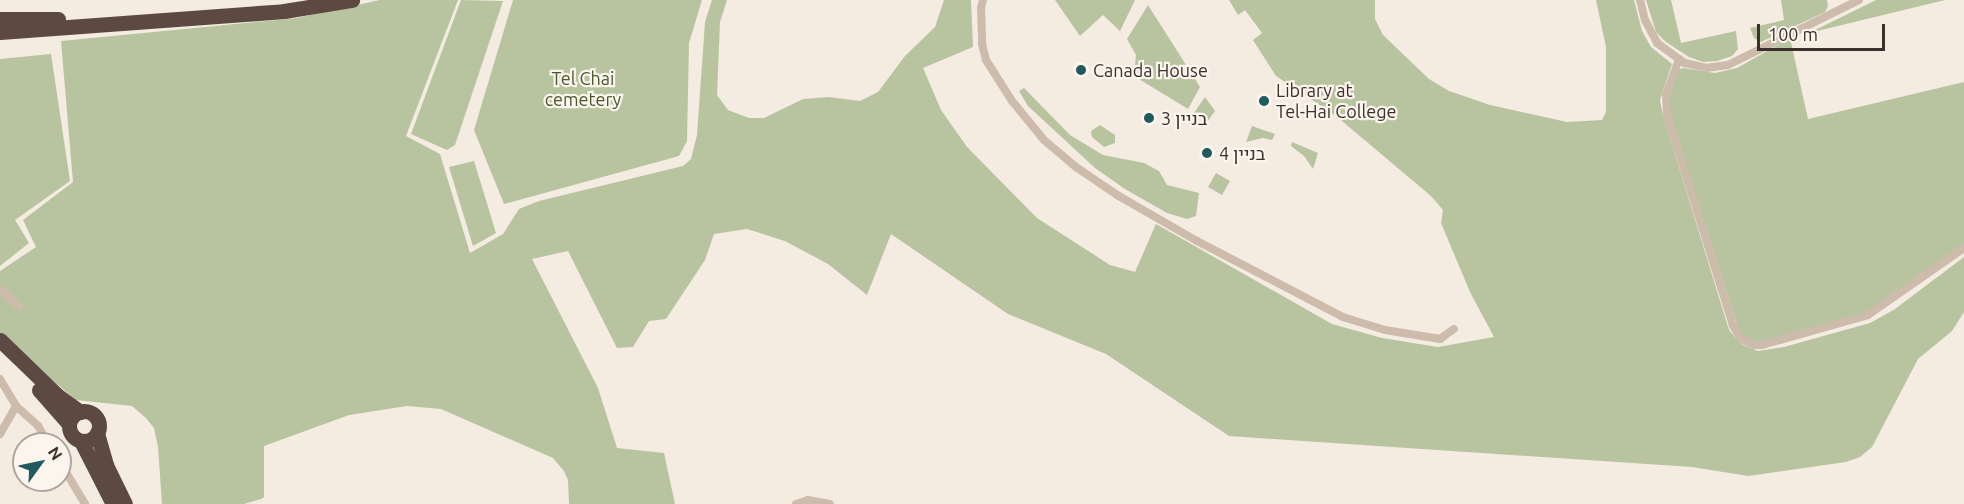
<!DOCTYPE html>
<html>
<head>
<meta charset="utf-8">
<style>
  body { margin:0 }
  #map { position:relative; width:1964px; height:504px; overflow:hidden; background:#f4ebe1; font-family:Ubuntu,Heebo,sans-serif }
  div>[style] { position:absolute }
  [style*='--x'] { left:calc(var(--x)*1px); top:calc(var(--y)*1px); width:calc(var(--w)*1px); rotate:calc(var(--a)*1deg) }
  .green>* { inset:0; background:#b8c4a0 }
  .street>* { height:8px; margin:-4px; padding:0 4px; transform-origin:4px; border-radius:4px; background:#cdbbac }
  .highway>* { height:15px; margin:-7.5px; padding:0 7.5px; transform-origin:7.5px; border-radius:7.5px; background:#5c4a42 }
  .highway>.ring { margin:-7.5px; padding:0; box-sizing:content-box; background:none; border:15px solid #5c4a42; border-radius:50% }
  .dots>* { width:16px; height:16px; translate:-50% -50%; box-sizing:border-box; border:3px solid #fbf5ee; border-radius:50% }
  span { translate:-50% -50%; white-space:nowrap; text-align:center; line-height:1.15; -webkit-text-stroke:4.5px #fbf5ee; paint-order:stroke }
  .poi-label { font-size:18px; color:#3b302b }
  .left { translate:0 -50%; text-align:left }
  .park-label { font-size:18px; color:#4a5a2e }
  .north { position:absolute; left:12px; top:432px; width:60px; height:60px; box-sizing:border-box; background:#fbf5ee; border:2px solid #aea6a0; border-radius:50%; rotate:57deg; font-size:16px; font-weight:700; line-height:24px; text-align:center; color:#3b302b }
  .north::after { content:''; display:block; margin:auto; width:21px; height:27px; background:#1f5a5e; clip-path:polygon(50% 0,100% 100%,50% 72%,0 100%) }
  .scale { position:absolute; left:1757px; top:24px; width:128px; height:27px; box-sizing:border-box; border:3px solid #3b302b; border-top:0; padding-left:8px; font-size:18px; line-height:21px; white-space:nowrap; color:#3b302b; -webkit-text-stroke:4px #fbf5ee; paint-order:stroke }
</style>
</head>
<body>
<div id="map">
  <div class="green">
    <div style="clip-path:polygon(380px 0,458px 0,406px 136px,440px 154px,470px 253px,503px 234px,519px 209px,539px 201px,683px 166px,691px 159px,697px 135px,705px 22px,712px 0,727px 0,720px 22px,717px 95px,728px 110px,749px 118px,764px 118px,803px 99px,829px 97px,860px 101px,878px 92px,905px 56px,935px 27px,944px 0,971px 0,973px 47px,923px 68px,941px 110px,967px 147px,1037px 218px,1110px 265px,1135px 272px,1156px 224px,1332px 324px,1382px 338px,1438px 347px,1494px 337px,1470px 292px,1441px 223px,1443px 210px,1431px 196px,1336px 116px,1276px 76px,1253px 40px,1262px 33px,1245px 10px,1238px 15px,1229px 0,1375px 0,1375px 19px,1383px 35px,1429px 79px,1449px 91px,1490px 105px,1567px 122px,1602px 120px,1606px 112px,1606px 47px,1596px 0,1634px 0,1642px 31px,1651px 47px,1672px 64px,1660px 100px,1663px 115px,1729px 330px,1741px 344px,1758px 351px,1784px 347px,1870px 323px,1895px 309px,1964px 257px,1964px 312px,1952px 331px,1918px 359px,1872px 447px,1860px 457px,1846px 462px,1748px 476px,1692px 467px,1229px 436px,1106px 354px,1008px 314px,891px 234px,867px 295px,828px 264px,785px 241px,747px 229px,714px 234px,705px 260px,666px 319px,649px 321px,633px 347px,617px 348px,568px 251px,532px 259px,598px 388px,617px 448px,664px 453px,675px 504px,569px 504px,568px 480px,564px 471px,553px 458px,441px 409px,407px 406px,349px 415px,264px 446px,264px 497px,261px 499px,244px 504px,162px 504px,158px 447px,154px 428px,146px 418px,132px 406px,76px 400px,0 336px,0 271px,36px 247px,23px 220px,73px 182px,61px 41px,297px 18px)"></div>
    <div style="clip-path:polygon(461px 0,503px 1px,455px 145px,447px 150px,411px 134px)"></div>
    <div style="clip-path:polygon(513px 0,702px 0,689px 43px,687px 141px,679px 156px,504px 204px,474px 130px)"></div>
    <div style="clip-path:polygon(1055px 0,1135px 0,1120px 31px,1103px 15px,1080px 36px)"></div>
    <div style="clip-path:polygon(1646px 0,1671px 0,1681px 43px,1736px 31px,1738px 49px,1732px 56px,1717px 61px,1703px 62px,1689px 57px,1666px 42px,1656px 32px)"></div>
    <div style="clip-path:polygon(1781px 0,1827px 0,1828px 6px,1825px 12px,1761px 42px,1754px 38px,1750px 28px,1784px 20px)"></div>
    <div style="clip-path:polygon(1876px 0,1945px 0,1809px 33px)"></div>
    <div style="clip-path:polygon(1148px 5px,1200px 87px,1188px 109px,1134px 76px,1136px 55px,1127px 39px)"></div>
    <div style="clip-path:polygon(1790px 38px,1808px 119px,1964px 82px,1964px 244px,1867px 313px,1762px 342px,1749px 341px,1739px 331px,1670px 114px,1669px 94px,1677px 70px,1683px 68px,1715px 73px,1737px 68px)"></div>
    <div style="clip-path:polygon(51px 54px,70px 181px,15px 220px,29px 243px,0 266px,0 59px)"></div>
    <div style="clip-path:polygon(1024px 88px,1070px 135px,1103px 155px,1144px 163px,1159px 171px,1167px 185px,1199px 193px,1196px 216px,1187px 219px,1167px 213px,1125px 189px,1095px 168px,1028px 106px,1019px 91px)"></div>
    <div style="clip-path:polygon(1205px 97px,1215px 111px,1207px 122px,1194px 113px)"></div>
    <div style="clip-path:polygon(1100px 125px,1115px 135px,1115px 143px,1104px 147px,1092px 137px,1091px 131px)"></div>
    <div style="clip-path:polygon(1252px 126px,1275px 134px,1272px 140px,1263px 138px,1246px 142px)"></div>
    <div style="clip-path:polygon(1292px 142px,1318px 153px,1313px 169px,1304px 156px,1291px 146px)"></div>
    <div style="clip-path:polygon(474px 161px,496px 233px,473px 246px,449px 167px)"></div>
    <div style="clip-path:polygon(1216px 173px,1230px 181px,1222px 195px,1208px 187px)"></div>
  </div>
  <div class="street">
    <div style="--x:983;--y:0;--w:8;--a:104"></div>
    <div style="--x:981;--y:8;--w:36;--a:88"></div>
    <div style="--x:982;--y:44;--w:16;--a:76"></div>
    <div style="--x:986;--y:60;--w:49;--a:57.6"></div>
    <div style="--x:1012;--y:101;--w:50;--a:50.6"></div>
    <div style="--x:1044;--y:140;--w:42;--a:40.2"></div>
    <div style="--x:1076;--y:167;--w:50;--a:34.3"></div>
    <div style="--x:1117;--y:195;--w:92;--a:29.9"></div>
    <div style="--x:1197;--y:241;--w:165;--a:27.5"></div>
    <div style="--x:1343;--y:317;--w:44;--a:17.2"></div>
    <div style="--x:1385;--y:330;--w:56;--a:9.3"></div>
    <div style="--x:1440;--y:339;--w:17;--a:-36"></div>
    <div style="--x:1640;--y:0;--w:21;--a:76"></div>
    <div style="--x:1645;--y:20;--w:26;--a:62"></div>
    <div style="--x:1657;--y:43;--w:34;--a:36"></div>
    <div style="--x:1685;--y:63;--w:22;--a:13"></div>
    <div style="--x:1706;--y:68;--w:22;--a:-8"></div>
    <div style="--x:1728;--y:65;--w:146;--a:-26.4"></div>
    <div style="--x:1679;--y:59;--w:37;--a:110"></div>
    <div style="--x:1666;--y:94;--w:21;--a:87"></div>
    <div style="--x:1667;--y:115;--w:221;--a:72.6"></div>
    <div style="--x:1733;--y:326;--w:15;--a:58"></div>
    <div style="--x:1741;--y:339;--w:14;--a:25"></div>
    <div style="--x:1754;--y:345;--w:8;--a:0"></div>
    <div style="--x:1762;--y:345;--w:110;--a:-15.8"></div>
    <div style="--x:1868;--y:315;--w:117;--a:-34.9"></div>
    <div style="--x:0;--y:289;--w:26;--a:43"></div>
    <div style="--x:0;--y:379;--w:31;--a:59"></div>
    <div style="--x:16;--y:406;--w:30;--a:42"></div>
    <div style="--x:38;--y:426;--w:21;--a:59"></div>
    <div style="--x:0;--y:434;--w:32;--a:-60"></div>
    <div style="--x:60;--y:462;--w:49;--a:59.2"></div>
    <div style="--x:796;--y:504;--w:13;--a:-18"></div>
    <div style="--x:808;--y:500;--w:22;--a:10"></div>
  </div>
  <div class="highway">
    <div style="--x:0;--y:19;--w:58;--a:0"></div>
    <div style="--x:0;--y:32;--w:285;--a:-4.2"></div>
    <div style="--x:284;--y:11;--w:69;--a:-9.2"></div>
    <div style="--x:0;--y:340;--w:79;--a:44"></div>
    <div style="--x:57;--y:395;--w:29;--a:36"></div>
    <div style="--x:39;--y:390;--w:45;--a:48.6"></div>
    <div class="ring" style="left:69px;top:411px;width:15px;height:15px"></div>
    <div style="--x:97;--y:433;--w:33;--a:74"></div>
    <div style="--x:106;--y:465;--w:43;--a:64"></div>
    <div style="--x:81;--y:441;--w:71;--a:63.1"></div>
  </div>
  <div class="dots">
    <div style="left:1081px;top:70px;background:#1f5a5e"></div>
    <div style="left:1264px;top:101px;background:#1f5a5e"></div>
    <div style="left:1149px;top:118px;background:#1f5a5e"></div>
    <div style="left:1207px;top:153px;background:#1f5a5e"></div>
  </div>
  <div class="poi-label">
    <span class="left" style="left:1093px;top:70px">Canada House</span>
    <span class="left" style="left:1276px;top:101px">Library at<br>Tel-Hai College</span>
    <span class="left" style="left:1161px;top:118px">בניין 3</span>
    <span class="left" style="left:1219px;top:153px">בניין 4</span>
  </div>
  <div class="park-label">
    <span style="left:583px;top:89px">Tel Chai<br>cemetery</span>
  </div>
  <div class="north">N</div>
  <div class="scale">100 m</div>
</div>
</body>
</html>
